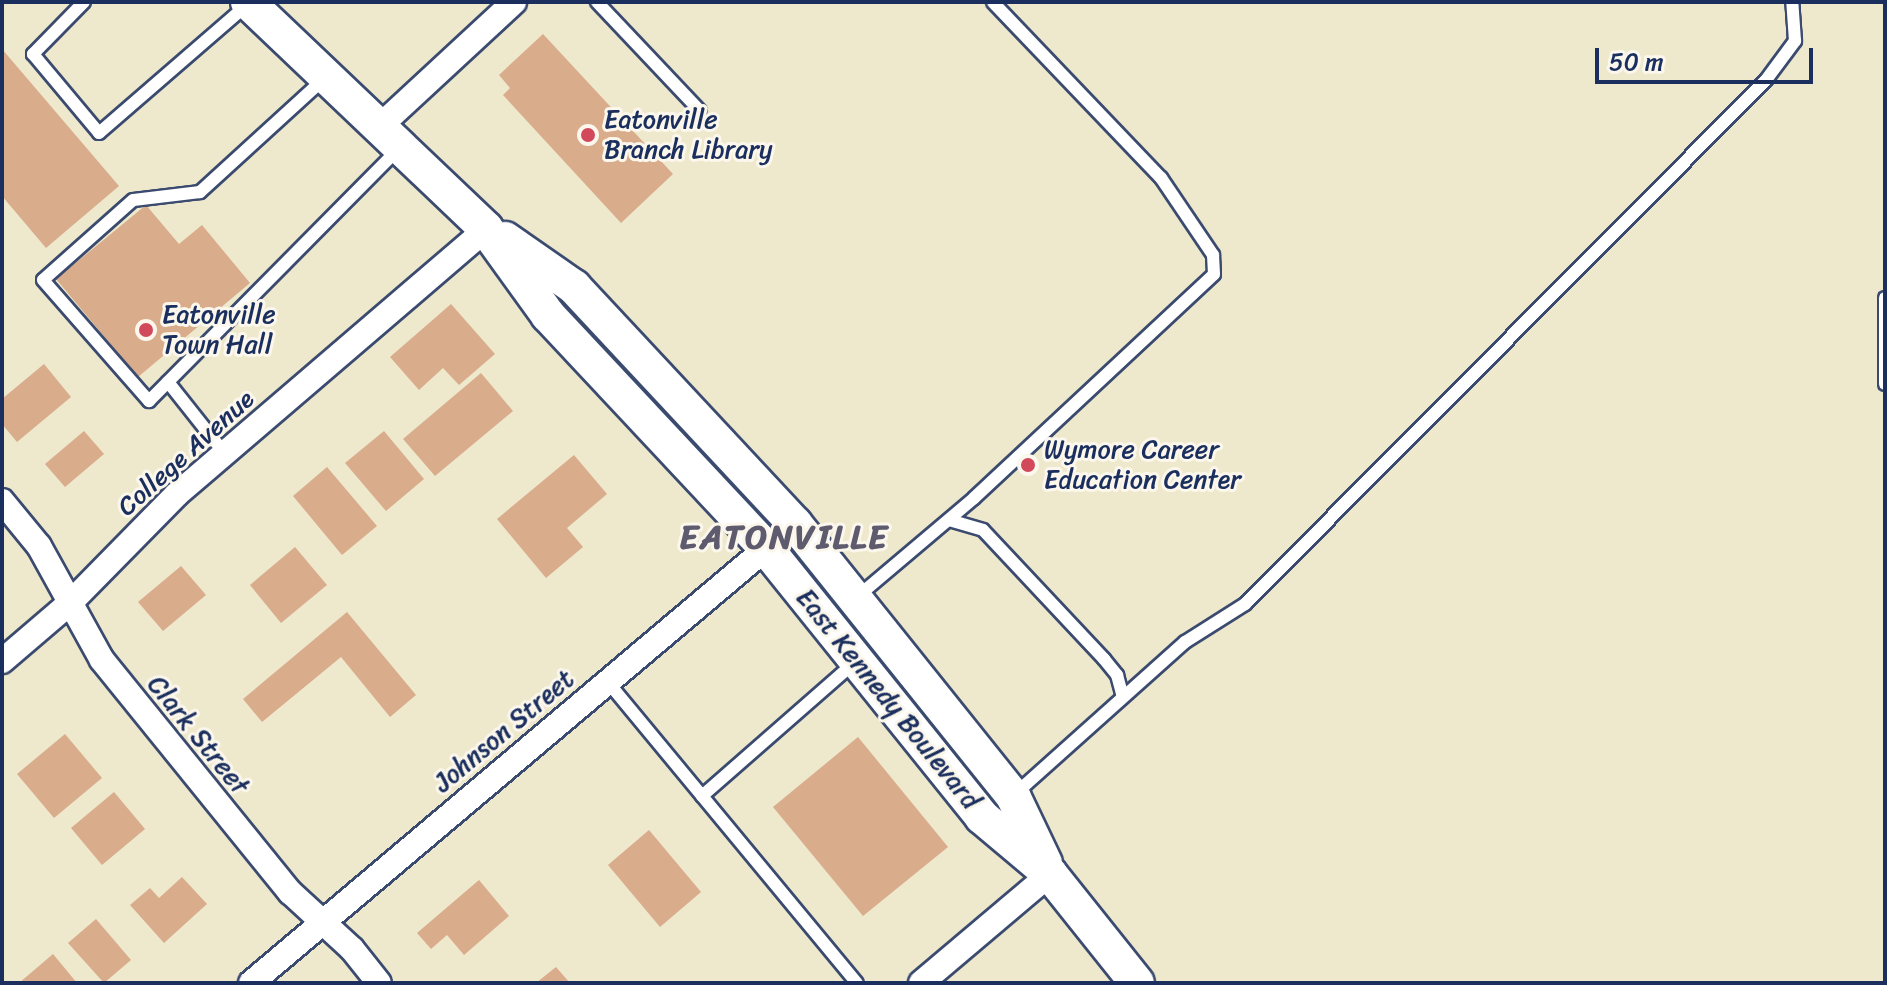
<!DOCTYPE html>
<html>
<head>
<meta charset="utf-8">
<style>
  body { margin:0 }
  #map { position:relative; width:1887px; height:985px; overflow:hidden; background:#eee8cd; font-family:Sriracha,sans-serif }
  div>[style] { position:absolute }
  [style*='--x'] { left:calc(var(--x)*1px); top:calc(var(--y)*1px); width:calc(var(--w)*1px); rotate:calc(var(--a)*1deg) }
  .building>* { inset:0; background:#d9ac8b }
  .roads { filter:drop-shadow(2px 0 #3b4b6f) drop-shadow(-2px 0 #3b4b6f) drop-shadow(0 2px #3b4b6f) drop-shadow(0 -2px #3b4b6f) }
  .lane>* { height:12px; margin:-6px; padding:0 6px; transform-origin:6px; border-radius:6px; background:#fff }
  .street>* { height:24px; margin:-12px; padding:0 12px; transform-origin:12px; border-radius:12px; background:#fff }
  .secondary>* { height:34px; margin:-17px; padding:0 17px; transform-origin:17px; border-radius:17px; background:#fff }
  .dots>* { width:22px; height:22px; translate:-50% -50%; box-sizing:border-box; border:4px solid #fbf7ec; border-radius:50% }
  span { translate:-50% -50%; white-space:nowrap; text-align:center; line-height:1.15; -webkit-text-stroke:6px #fbf7ec; paint-order:stroke }
  .poi-label { font-size:26px; color:#1b2f5e }
  .left { translate:0 -50%; text-align:left }
  .street-label { font-size:26px; color:#1b2f5e }
  .district-label { font-size:34px; color:#5e5b6e; font-weight:700; letter-spacing:2px }
  .frame { position:absolute; inset:0; border:4px solid #1b2f5e; pointer-events:none }
  .scale { position:absolute; left:1595px; top:48px; width:218px; height:36px; box-sizing:border-box; border:4px solid #1b2f5e; border-top:0; padding-left:10px; font-size:24px; line-height:28px; white-space:nowrap; color:#1b2f5e; -webkit-text-stroke:6px #fbf7ec; paint-order:stroke }
</style>
</head>
<body>
<div id="map">
  <div class="building">
    <div style="clip-path:polygon(543px 34px,673px 174px,621px 223px,503px 95px,510px 88px,499px 75px)"></div>
    <div style="clip-path:polygon(2px 49px,119px 186px,46px 248px,2px 196px)"></div>
    <div style="clip-path:polygon(146px 205px,179px 244px,202px 225px,250px 283px,138px 377px,56px 279px)"></div>
    <div style="clip-path:polygon(451px 304px,495px 354px,459px 385px,443px 368px,419px 390px,390px 357px)"></div>
    <div style="clip-path:polygon(44px 364px,71px 397px,17px 442px,2px 424px,2px 399px)"></div>
    <div style="clip-path:polygon(481px 373px,513px 411px,435px 476px,403px 439px)"></div>
    <div style="clip-path:polygon(84px 431px,104px 454px,65px 487px,45px 464px)"></div>
    <div style="clip-path:polygon(384px 431px,424px 479px,386px 511px,345px 463px)"></div>
    <div style="clip-path:polygon(574px 455px,607px 494px,567px 528px,583px 547px,546px 578px,497px 519px)"></div>
    <div style="clip-path:polygon(327px 467px,377px 526px,342px 555px,293px 496px)"></div>
    <div style="clip-path:polygon(295px 547px,327px 585px,281px 623px,250px 585px)"></div>
    <div style="clip-path:polygon(181px 566px,206px 595px,163px 631px,138px 602px)"></div>
    <div style="clip-path:polygon(347px 612px,416px 695px,390px 717px,341px 657px,262px 722px,243px 699px)"></div>
    <div style="clip-path:polygon(65px 734px,102px 778px,54px 818px,17px 774px)"></div>
    <div style="clip-path:polygon(858px 737px,948px 847px,863px 916px,773px 807px)"></div>
    <div style="clip-path:polygon(114px 792px,145px 829px,102px 865px,71px 828px)"></div>
    <div style="clip-path:polygon(649px 830px,701px 892px,660px 927px,608px 865px)"></div>
    <div style="clip-path:polygon(182px 877px,207px 904px,164px 943px,130px 905px,150px 888px,159px 898px)"></div>
    <div style="clip-path:polygon(479px 880px,509px 916px,464px 955px,447px 935px,431px 949px,417px 933px)"></div>
    <div style="clip-path:polygon(96px 919px,131px 960px,104px 983px,68px 943px)"></div>
    <div style="clip-path:polygon(53px 954px,77px 983px,19px 983px)"></div>
    <div style="clip-path:polygon(556px 967px,570px 983px,536px 983px)"></div>
  </div>
  <div class="roads">
    <div class="lane">
      <div style="--x:84;--y:2;--w:73;--a:134.4"></div>
      <div style="--x:33;--y:54;--w:103;--a:50.1"></div>
      <div style="--x:99;--y:133;--w:196;--a:-40.9"></div>
      <div style="--x:597;--y:2;--w:149;--a:46.6"></div>
      <div style="--x:326;--y:77;--w:171;--a:137.6"></div>
      <div style="--x:200;--y:192;--w:67;--a:173.2"></div>
      <div style="--x:133;--y:200;--w:120;--a:138.4"></div>
      <div style="--x:43;--y:280;--w:161;--a:48.8"></div>
      <div style="--x:149;--y:401;--w:354;--a:-45.3"></div>
      <div style="--x:1885;--y:298;--w:86;--a:90"></div>
      <div style="--x:168;--y:382;--w:92;--a:51.6"></div>
      <div style="--x:949;--y:520;--w:35;--a:16"></div>
      <div style="--x:983;--y:530;--w:177;--a:46.8"></div>
      <div style="--x:1104;--y:659;--w:21;--a:51"></div>
      <div style="--x:1117;--y:675;--w:23;--a:75"></div>
      <div style="--x:857;--y:597;--w:153;--a:-40.2"></div>
      <div style="--x:974;--y:498;--w:328;--a:-43"></div>
      <div style="--x:1214;--y:274;--w:19;--a:-93"></div>
      <div style="--x:1213;--y:255;--w:93;--a:-124"></div>
      <div style="--x:1161;--y:178;--w:243;--a:-133.7"></div>
      <div style="--x:607;--y:681;--w:392;--a:50.4"></div>
      <div style="--x:1015;--y:794;--w:228;--a:-41.8"></div>
      <div style="--x:1185;--y:642;--w:71;--a:-32.3"></div>
      <div style="--x:1245;--y:604;--w:739;--a:-45.16"></div>
      <div style="--x:1766;--y:80;--w:49;--a:-53.4"></div>
      <div style="--x:1795;--y:41;--w:39;--a:-94"></div>
      <div style="--x:702;--y:796;--w:205;--a:-41.2"></div>
    </div>
    <div class="street">
      <div style="--x:379;--y:127;--w:184;--a:-42.8"></div>
      <div style="--x:2;--y:501;--w:58;--a:50.6"></div>
      <div style="--x:39;--y:546;--w:130;--a:61.1"></div>
      <div style="--x:102;--y:660;--w:299;--a:51"></div>
      <div style="--x:290;--y:892;--w:84;--a:42.6"></div>
      <div style="--x:352;--y:949;--w:43;--a:51.5"></div>
      <div style="--x:2;--y:661;--w:89;--a:-40.5"></div>
      <div style="--x:70;--y:603;--w:151;--a:-45.5"></div>
      <div style="--x:176;--y:495;--w:408;--a:-40.6"></div>
      <div style="--x:251;--y:983;--w:712;--a:-40.16"></div>
      <div style="--x:921;--y:983;--w:169;--a:-40.2"></div>
    </div>
    <div class="secondary">
      <div style="--x:248;--y:2;--w:329;--a:43.6"></div>
      <div style="--x:486;--y:229;--w:106;--a:54.2"></div>
      <div style="--x:548;--y:315;--w:319;--a:46.9"></div>
      <div style="--x:766;--y:548;--w:345;--a:51.2"></div>
      <div style="--x:982;--y:817;--w:89;--a:40"></div>
      <div style="--x:1050;--y:874;--w:139;--a:51.4"></div>
      <div style="--x:505;--y:239;--w:84;--a:34.8"></div>
      <div style="--x:574;--y:287;--w:324;--a:47"></div>
      <div style="--x:795;--y:524;--w:349;--a:51.3"></div>
      <div style="--x:1013;--y:796;--w:74;--a:64.5"></div>
    </div>
  </div>
  <div class="dots">
    <div style="left:588px;top:135px;background:#d1495b"></div>
    <div style="left:146px;top:330px;background:#d1495b"></div>
    <div style="left:1028px;top:465px;background:#d1495b"></div>
  </div>
  <div class="poi-label">
    <span class="left" style="left:604px;top:135px">Eatonville<br>Branch Library</span>
    <span class="left" style="left:162px;top:330px">Eatonville<br>Town Hall</span>
    <span class="left" style="left:1044px;top:465px">Wymore Career<br>Education Center</span>
  </div>
  <div class="street-label">
    <span style="left:186px;top:453px;rotate:-42deg">College Avenue</span>
    <span style="left:888px;top:699px;rotate:51deg">East Kennedy Boulevard</span>
    <span style="left:504px;top:731px;rotate:-40deg">Johnson Street</span>
    <span style="left:198px;top:735px;rotate:51deg">Clark Street</span>
  </div>
  <div class="district-label">
    <span style="left:784px;top:538px">EATONVILLE</span>
  </div>
  <div class="frame"></div>
  <div class="scale">50 m</div>
</div>
</body>
</html>
